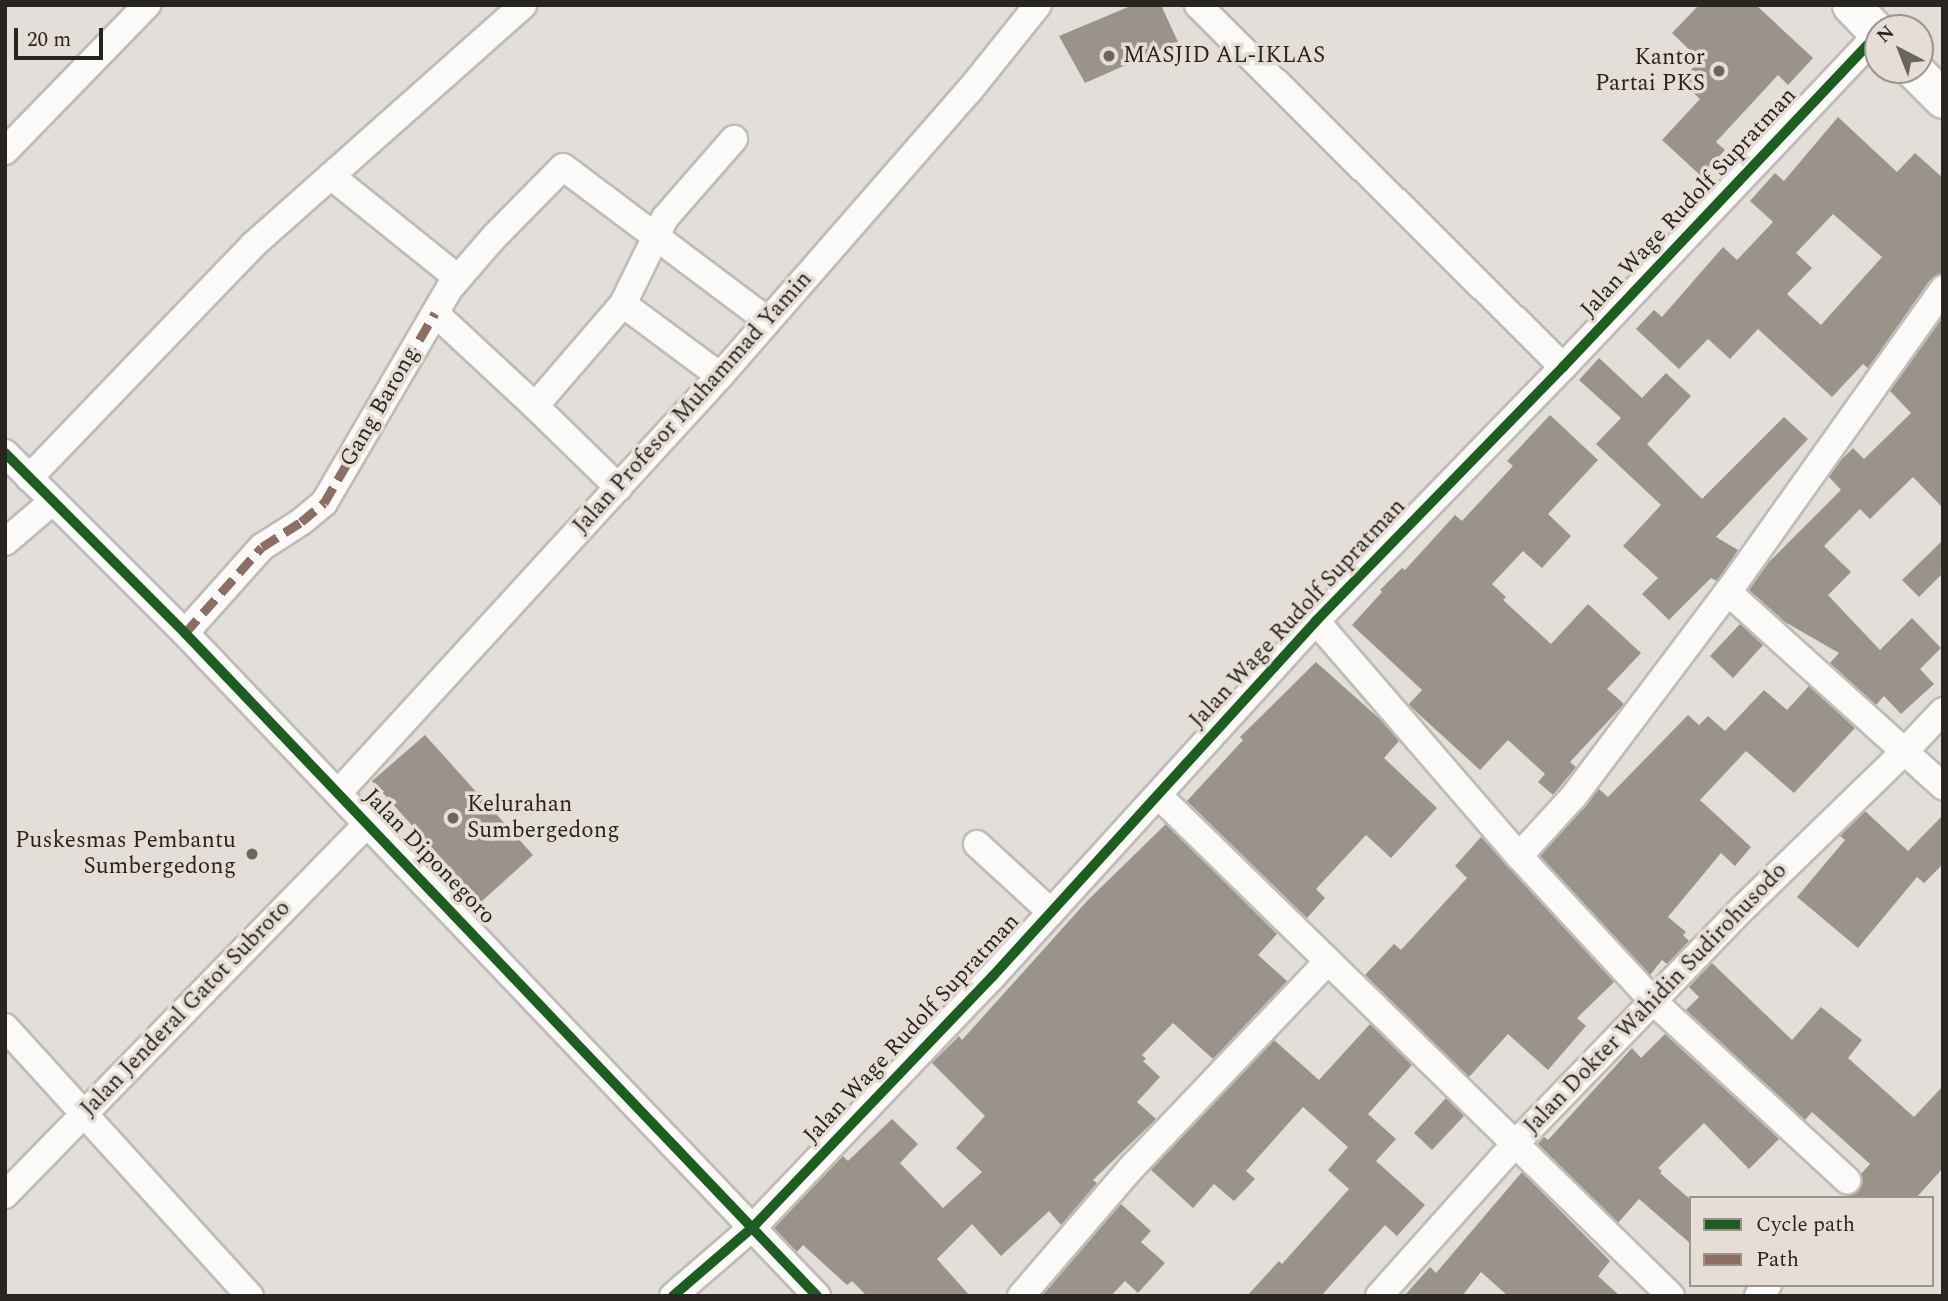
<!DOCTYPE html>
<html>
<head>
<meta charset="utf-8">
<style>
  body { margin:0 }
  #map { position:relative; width:1948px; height:1301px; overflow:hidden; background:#e2ded9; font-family:Spectral,serif }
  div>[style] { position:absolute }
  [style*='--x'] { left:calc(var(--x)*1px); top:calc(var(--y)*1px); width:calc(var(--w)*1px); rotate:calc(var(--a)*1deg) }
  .building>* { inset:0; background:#9a938a }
  .roads { filter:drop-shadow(2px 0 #bfbcb8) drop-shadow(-2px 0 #bfbcb8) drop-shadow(0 2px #bfbcb8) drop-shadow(0 -2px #bfbcb8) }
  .street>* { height:26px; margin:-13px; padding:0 13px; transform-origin:13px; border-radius:13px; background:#fbfaf9 }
  .secondary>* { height:37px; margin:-18.5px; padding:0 18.5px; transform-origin:18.5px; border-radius:18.5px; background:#fbfaf9 }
  .quiet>* { height:9px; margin-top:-4.5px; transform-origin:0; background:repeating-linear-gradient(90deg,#8d6e63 0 18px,transparent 0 27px) }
  .cycleway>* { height:10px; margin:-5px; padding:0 5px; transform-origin:5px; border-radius:5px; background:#1b5e20 }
  .dots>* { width:19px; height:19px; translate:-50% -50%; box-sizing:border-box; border:4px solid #e6ded5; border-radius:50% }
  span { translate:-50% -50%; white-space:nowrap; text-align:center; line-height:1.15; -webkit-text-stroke:7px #e6ded5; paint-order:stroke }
  .poi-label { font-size:23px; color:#282521 }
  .left { translate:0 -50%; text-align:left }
  .right { translate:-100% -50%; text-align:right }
  .street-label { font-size:23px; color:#282521 }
  .frame { position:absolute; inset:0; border:7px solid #282521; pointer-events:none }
  .legend { position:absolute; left:1689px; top:1196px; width:245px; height:91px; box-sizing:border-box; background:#e6ded5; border:2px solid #9a948d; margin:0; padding:9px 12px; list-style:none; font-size:21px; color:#282521 }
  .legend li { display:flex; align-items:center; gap:14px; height:35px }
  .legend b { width:35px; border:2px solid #9a948d }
  .north { position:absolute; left:1864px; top:14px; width:70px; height:70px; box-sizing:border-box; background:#e6ded5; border:2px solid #9a948d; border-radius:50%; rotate:318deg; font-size:19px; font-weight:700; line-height:28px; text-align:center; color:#282521 }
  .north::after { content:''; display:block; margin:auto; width:24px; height:32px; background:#696661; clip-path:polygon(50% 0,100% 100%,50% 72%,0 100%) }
  .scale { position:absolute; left:14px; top:28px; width:89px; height:32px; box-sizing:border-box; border:4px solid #282521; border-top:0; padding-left:9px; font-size:21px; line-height:24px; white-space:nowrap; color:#282521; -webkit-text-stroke:5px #e6ded5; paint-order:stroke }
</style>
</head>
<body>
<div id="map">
  <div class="building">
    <div style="clip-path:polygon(1133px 5px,1161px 5px,1178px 42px,1085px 83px,1059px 36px)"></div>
    <div style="clip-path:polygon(1699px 5px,1756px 5px,1813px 58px,1788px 85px,1778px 75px,1716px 142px,1725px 150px,1701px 176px,1662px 140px,1700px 99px,1681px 81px,1700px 60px,1672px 33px)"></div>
    <div style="clip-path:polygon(evenodd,1838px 117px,1897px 172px,1915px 153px,1943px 178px,1943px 274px,1930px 280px,1868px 368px,1863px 364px,1832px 397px,1758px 329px,1730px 359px,1708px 339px,1679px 369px,1636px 329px,1654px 310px,1662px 317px,1723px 247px,1737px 260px,1773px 222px,1750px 201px,1775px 173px,1784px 181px,1838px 117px,1833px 214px,1882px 257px,1821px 325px,1787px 294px,1812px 268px,1796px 253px,1833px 214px)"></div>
    <div style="clip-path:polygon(1943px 317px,1943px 508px,1913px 477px,1870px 519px,1860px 509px,1824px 546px,1851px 572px,1828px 595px,1880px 650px,1912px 618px,1941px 648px,1920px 669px,1934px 684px,1901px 714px,1884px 696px,1876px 705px,1830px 663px,1839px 653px,1785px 622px,1749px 590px,1769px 562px,1841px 490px,1829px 477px,1840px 461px,1853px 448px,1864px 459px,1911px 413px,1890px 391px)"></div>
    <div style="clip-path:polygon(1599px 358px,1642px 398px,1666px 373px,1691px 396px,1647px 444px,1702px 499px,1784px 417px,1808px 439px,1716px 537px,1738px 550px,1717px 581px,1711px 578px,1669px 620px,1642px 594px,1658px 578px,1623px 546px,1661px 505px,1596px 444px,1621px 418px,1579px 380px)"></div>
    <div style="clip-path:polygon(1550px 415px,1598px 460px,1548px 514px,1571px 536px,1542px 568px,1523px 551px,1492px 584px,1506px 597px,1503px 600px,1551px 644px,1588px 604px,1641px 653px,1607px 689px,1624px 704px,1570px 762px,1576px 767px,1553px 795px,1538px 782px,1545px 774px,1508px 740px,1480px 770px,1411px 707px,1409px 704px,1422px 690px,1352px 625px,1382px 592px,1380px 590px,1402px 568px,1405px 570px,1455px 515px,1462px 521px,1513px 466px,1507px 461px)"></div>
    <div style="clip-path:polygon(1943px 540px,1943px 573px,1919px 597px,1902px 580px)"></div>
    <div style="clip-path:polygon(1740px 624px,1763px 645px,1733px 678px,1710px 656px)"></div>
    <div style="clip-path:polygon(1316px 662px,1382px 721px,1399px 741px,1384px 758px,1437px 808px,1391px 858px,1366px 835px,1316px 889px,1325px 898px,1307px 918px,1187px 801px,1243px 740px,1240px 737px)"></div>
    <div style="clip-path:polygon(1809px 686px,1855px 728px,1794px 793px,1746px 751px,1700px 800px,1751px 847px,1735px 866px,1721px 853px,1668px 917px,1686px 932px,1683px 935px,1689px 941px,1667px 964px,1662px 960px,1650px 975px,1540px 856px,1599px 789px,1608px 797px,1688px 715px,1699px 725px,1708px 716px,1725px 731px,1764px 690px,1787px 710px)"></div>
    <div style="clip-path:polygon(425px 735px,533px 855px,481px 902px,372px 781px)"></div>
    <div style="clip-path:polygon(1865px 811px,1908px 851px,1943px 815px,1943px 864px,1924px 883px,1917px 877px,1858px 948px,1797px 897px,1845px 840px,1840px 836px)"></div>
    <div style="clip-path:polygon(1166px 824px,1277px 934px,1258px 955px,1287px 981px,1213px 1059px,1173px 1023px,1142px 1055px,1146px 1059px,1143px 1061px,1160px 1077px,1137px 1102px,1156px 1119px,1093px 1180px,1097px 1183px,1061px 1225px,1049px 1211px,1001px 1256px,972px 1224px,937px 1259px,970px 1296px,867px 1296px,852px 1281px,847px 1285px,803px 1245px,797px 1252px,774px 1228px,843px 1156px,848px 1161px,892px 1119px,918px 1144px,900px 1163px,943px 1208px,982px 1172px,956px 1148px,985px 1116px,932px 1063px,959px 1036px,962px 1040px,1087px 901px)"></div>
    <div style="clip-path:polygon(1481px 837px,1614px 982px,1577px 1018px,1586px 1026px,1548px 1070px,1508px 1034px,1469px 1077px,1365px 975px,1394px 944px,1401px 950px,1467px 878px,1455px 866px)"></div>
    <div style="clip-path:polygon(1712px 963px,1792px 1040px,1821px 1007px,1862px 1040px,1848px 1058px,1914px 1117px,1943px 1086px,1943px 1168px,1916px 1198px,1840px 1198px,1859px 1190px,1861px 1174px,1870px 1164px,1812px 1112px,1805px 1120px,1686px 1010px,1699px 997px,1689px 987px)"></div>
    <div style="clip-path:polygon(1370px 1024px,1412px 1065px,1368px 1114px,1396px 1139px,1376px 1161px,1425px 1205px,1397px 1236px,1385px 1225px,1321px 1296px,1247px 1296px,1279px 1261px,1282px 1264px,1349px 1189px,1328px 1170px,1348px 1147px,1303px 1107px,1246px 1171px,1255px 1179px,1234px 1201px,1214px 1184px,1193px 1208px,1151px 1170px,1274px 1040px,1319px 1080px)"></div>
    <div style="clip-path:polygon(1665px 1034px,1779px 1139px,1749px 1169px,1704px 1123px,1658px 1168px,1662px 1171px,1660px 1173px,1691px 1200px,1691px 1244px,1639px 1199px,1618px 1223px,1538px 1144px,1544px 1137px,1548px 1140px,1632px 1048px,1641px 1058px)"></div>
    <div style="clip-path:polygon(1446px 1098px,1464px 1116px,1432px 1150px,1414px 1133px)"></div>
    <div style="clip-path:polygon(1522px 1172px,1610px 1261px,1598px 1276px,1620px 1296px,1508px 1296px,1481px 1272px,1462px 1296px,1404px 1296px,1430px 1267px,1436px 1273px)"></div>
    <div style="clip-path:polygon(1121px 1204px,1151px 1231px,1141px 1242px,1165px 1263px,1138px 1293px,1125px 1281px,1111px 1296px,1042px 1296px)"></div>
  </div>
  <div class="roads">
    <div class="street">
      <div style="--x:1198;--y:5;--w:514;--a:44.76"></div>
      <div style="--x:5;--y:151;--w:204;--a:-45.8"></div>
      <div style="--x:331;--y:176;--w:163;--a:38.8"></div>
      <div style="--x:435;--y:313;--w:137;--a:42.9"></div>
      <div style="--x:535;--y:406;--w:135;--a:-49.2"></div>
      <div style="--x:720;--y:376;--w:121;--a:-143.4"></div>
      <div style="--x:623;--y:304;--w:96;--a:-64"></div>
      <div style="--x:665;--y:218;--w:105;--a:-48.9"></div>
      <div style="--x:535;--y:406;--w:117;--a:44.3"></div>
      <div style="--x:5;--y:453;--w:255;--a:45"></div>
      <div style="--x:185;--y:633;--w:916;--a:46.37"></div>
      <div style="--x:29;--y:478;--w:323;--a:-46.1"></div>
      <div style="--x:253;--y:245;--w:361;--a:-41.6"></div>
      <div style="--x:5;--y:542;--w:62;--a:-40.4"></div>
      <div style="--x:1728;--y:592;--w:290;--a:42.1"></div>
      <div style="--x:1316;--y:621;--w:311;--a:49.2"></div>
      <div style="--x:1519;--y:856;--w:199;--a:47.2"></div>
      <div style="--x:1654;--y:1002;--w:263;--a:42.7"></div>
      <div style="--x:185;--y:633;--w:115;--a:-48.2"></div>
      <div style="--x:262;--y:547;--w:46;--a:-32.7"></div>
      <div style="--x:301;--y:522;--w:30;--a:-40"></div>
      <div style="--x:324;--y:503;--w:248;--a:-59.7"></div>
      <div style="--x:449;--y:289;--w:69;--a:-49.1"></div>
      <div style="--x:494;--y:237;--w:98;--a:-45.4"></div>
      <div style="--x:563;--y:167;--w:256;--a:36.9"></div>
      <div style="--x:338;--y:793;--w:566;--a:-47.51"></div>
      <div style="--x:720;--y:376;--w:378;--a:-48.9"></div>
      <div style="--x:969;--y:91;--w:110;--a:-51.3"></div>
      <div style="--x:1158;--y:795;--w:717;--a:44.32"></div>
      <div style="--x:977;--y:844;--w:100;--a:42.6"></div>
      <div style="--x:1519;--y:856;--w:81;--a:-47.5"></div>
      <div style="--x:1574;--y:796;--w:256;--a:-53"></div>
      <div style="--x:1728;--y:592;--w:372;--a:-54.6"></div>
      <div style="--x:5;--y:1027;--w:364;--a:47.7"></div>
      <div style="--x:5;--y:1195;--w:518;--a:-45.7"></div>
      <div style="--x:673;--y:1296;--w:106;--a:-40.8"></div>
      <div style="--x:753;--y:1227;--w:347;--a:-46.3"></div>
      <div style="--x:993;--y:976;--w:480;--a:-47.7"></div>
      <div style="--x:1316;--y:621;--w:354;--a:-45.8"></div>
      <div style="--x:1563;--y:367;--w:458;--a:-46.6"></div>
      <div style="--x:1021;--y:1296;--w:172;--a:-49.3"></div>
      <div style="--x:1133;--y:1166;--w:283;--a:-46.4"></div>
      <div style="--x:1379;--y:1296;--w:203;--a:-48.2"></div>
      <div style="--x:1514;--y:1145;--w:332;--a:-46"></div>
      <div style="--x:1745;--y:906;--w:223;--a:-44.1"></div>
      <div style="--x:1905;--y:751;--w:55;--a:-46.5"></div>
      <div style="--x:1758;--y:1296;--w:15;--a:-48"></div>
    </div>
    <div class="secondary">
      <div style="--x:1851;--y:5;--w:39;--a:46"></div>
      <div style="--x:1914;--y:70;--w:41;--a:45"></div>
    </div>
  </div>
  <div class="quiet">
    <div style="--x:185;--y:633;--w:115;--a:-48.2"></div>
    <div style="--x:262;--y:547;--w:46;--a:-32.7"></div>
    <div style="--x:301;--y:522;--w:30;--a:-40"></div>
    <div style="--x:324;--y:503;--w:220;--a:-59.7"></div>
  </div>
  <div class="cycleway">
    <div style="--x:5;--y:453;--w:255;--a:45"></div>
    <div style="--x:185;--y:633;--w:916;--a:46.37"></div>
    <div style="--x:673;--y:1296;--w:106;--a:-40.8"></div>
    <div style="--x:753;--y:1227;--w:347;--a:-46.3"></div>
    <div style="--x:993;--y:976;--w:480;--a:-47.7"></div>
    <div style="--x:1316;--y:621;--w:354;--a:-45.8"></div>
    <div style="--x:1563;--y:367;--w:458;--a:-46.6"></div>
  </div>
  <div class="dots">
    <div style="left:1109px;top:56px;background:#696661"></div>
    <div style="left:1719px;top:71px;background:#696661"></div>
    <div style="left:453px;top:818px;background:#696661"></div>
    <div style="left:252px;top:854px;background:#696661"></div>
  </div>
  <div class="poi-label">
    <span class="left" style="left:1123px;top:56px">MASJID AL-IKLAS</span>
    <span class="right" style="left:1705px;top:71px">Kantor<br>Partai PKS</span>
    <span class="left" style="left:467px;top:818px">Kelurahan<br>Sumbergedong</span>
    <span class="right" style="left:236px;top:854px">Puskesmas Pembantu<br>Sumbergedong</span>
  </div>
  <div class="street-label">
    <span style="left:1689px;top:203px;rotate:-47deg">Jalan Wage Rudolf Supratman</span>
    <span style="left:693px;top:403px;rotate:-48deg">Jalan Profesor Muhammad Yamin</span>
    <span style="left:380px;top:407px;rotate:-60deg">Gang Barong</span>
    <span style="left:1298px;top:614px;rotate:-47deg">Jalan Wage Rudolf Supratman</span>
    <span style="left:429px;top:857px;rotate:46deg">Jalan Diponegoro</span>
    <span style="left:1656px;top:999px;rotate:-46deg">Jalan Dokter Wahidin Sudirohusodo</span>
    <span style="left:186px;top:1009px;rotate:-46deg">Jalan Jenderal Gatot Subroto</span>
    <span style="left:912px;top:1029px;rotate:-47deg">Jalan Wage Rudolf Supratman</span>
  </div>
  <div class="frame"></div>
  <ul class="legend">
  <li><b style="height:9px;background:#1b5e20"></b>Cycle path</li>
  <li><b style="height:9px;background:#8d6e63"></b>Path</li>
  </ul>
  <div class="north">N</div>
  <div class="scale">20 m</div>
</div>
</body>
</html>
